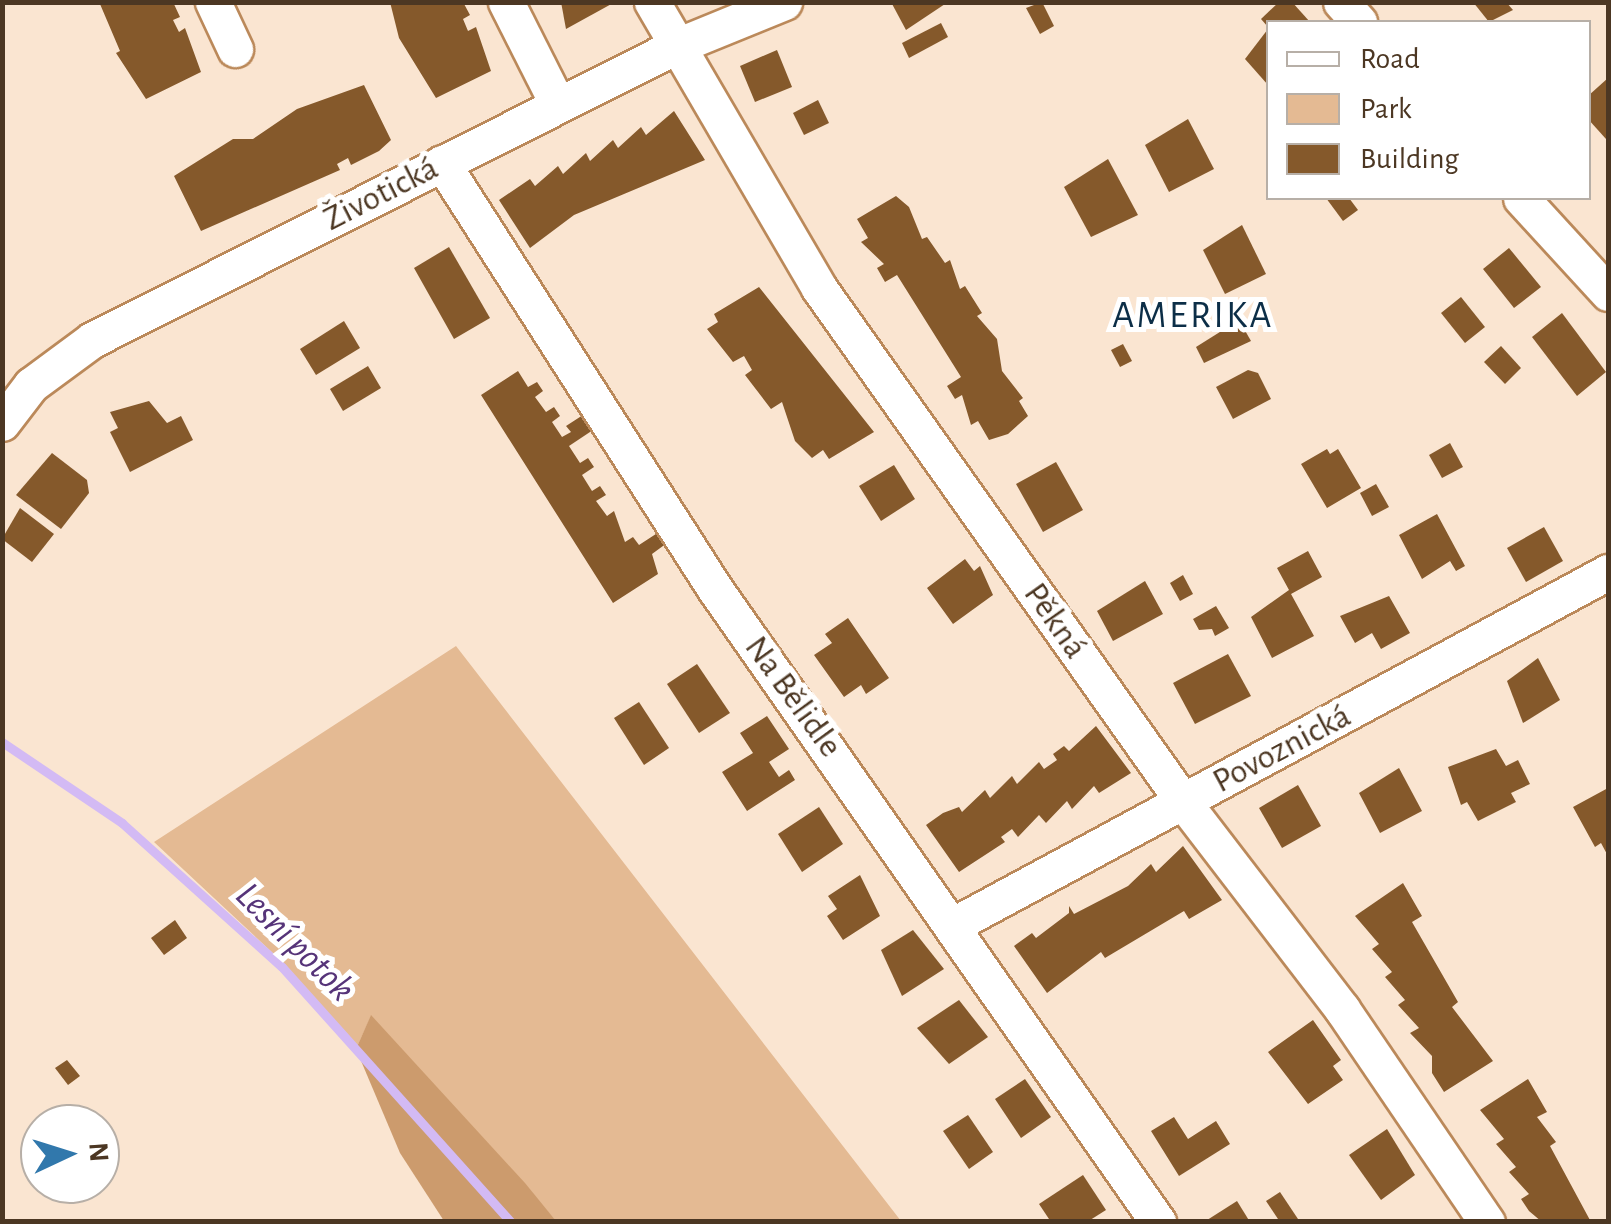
<!DOCTYPE html>
<html>
<head>
<meta charset="utf-8">
<style>
  body { margin:0 }
  #map { position:relative; width:1611px; height:1224px; overflow:hidden; background:#fae5d1; font-family:"Alegreya Sans",sans-serif }
  div>[style] { position:absolute }
  [style*='--x'] { left:calc(var(--x)*1px); top:calc(var(--y)*1px); width:calc(var(--w)*1px); rotate:calc(var(--a)*1deg) }
  .green>* { inset:0; background:#e4ba93 }
  .forest>* { inset:0; background:#cc9b6d }
  .stream>* { height:9px; margin:-4.5px; padding:0 4.5px; transform-origin:4.5px; border-radius:4.5px; background:#d3baf4 }
  .building>* { inset:0; background:#85592b }
  .roads { filter:drop-shadow(2px 0 #bb895a) drop-shadow(-2px 0 #bb895a) drop-shadow(0 2px #bb895a) drop-shadow(0 -2px #bb895a) }
  .minor>* { height:35px; margin:-17.5px; padding:0 17.5px; transform-origin:17.5px; border-radius:17.5px; background:#fff }
  span { translate:-50% -50%; white-space:nowrap; text-align:center; line-height:1.15; -webkit-text-stroke:10px #fff; paint-order:stroke }
  .street-label { font-size:35px; color:#4c3723 }
  .neighbourhood-label { font-size:38px; color:#0c2e47; letter-spacing:2.5px }
  .water-label { font-size:38px; color:#563479; font-style:italic }
  .frame { position:absolute; inset:0; border:5px solid #4c3723; pointer-events:none }
  .legend { position:absolute; left:1266px; top:20px; width:325px; height:180px; box-sizing:border-box; background:#fff; border:2px solid #b7afa7; margin:0; padding:12px 18px; list-style:none; font-size:30px; color:#4c3723 }
  .legend li { display:flex; align-items:center; gap:20px; height:50px }
  .legend b { width:50px; border:2px solid #b7afa7 }
  .north { position:absolute; left:20px; top:1104px; width:100px; height:100px; box-sizing:border-box; background:#fff; border:2px solid #b7afa7; border-radius:50%; rotate:86deg; font-size:28px; font-weight:700; line-height:40px; text-align:center; color:#4c3723 }
  .north::after { content:''; display:block; margin:auto; width:35px; height:45px; background:#3178ac; clip-path:polygon(50% 0,100% 100%,50% 72%,0 100%) }
</style>
</head>
<body>
<div id="map">
  <div class="green">
    <div style="clip-path:polygon(456px 646px,901px 1221px,556px 1221px,371px 1016px,356px 1049px,277px 957px,154px 842px)"></div>
  </div>
  <div class="forest">
    <div style="clip-path:polygon(371px 1015px,525px 1183px,556px 1221px,444px 1221px,400px 1153px,356px 1049px)"></div>
  </div>
  <div class="stream">
    <div style="--x:2;--y:742;--w:145;--a:34"></div>
    <div style="--x:122;--y:823;--w:215;--a:42"></div>
    <div style="--x:282;--y:967;--w:343;--a:48.1"></div>
  </div>
  <div class="building">
    <div style="clip-path:polygon(173px 2px,180px 17px,173px 20px,179px 32px,185px 28px,201px 72px,146px 99px,116px 53px,120px 51px,100px 4px)"></div>
    <div style="clip-path:polygon(390px 2px,463px 2px,470px 15px,463px 19px,468px 31px,476px 27px,491px 71px,436px 98px,399px 38px)"></div>
    <div style="clip-path:polygon(561px 2px,615px 2px,566px 29px)"></div>
    <div style="clip-path:polygon(891px 2px,948px 2px,906px 30px)"></div>
    <div style="clip-path:polygon(1042px 2px,1054px 26px,1040px 34px,1026px 8px)"></div>
    <div style="clip-path:polygon(1279px 2px,1292px 2px,1310px 22px,1268px 27px,1261px 19px)"></div>
    <div style="clip-path:polygon(1473px 2px,1506px 2px,1513px 10px,1489px 22px)"></div>
    <div style="clip-path:polygon(941px 23px,948px 37px,909px 58px,902px 43px)"></div>
    <div style="clip-path:polygon(1268px 29px,1268px 85px,1245px 59px)"></div>
    <div style="clip-path:polygon(777px 50px,792px 87px,755px 102px,740px 66px)"></div>
    <div style="clip-path:polygon(1608px 78px,1608px 136px,1606px 139px,1588px 119px,1588px 96px)"></div>
    <div style="clip-path:polygon(364px 85px,391px 140px,379px 151px,351px 165px,348px 158px,337px 164px,340px 170px,201px 231px,174px 176px,233px 139px,253px 139px,297px 109px)"></div>
    <div style="clip-path:polygon(818px 100px,829px 123px,804px 135px,793px 113px)"></div>
    <div style="clip-path:polygon(674px 111px,705px 160px,574px 215px,530px 248px,499px 200px,530px 179px,535px 186px,558px 166px,563px 174px,586px 153px,590px 161px,613px 140px,618px 148px,641px 127px,646px 135px)"></div>
    <div style="clip-path:polygon(1188px 119px,1214px 169px,1169px 192px,1145px 145px)"></div>
    <div style="clip-path:polygon(1108px 159px,1138px 215px,1091px 237px,1064px 187px)"></div>
    <div style="clip-path:polygon(896px 196px,909px 207px,922px 239px,927px 237px,945px 263px,950px 260px,960px 289px,965px 286px,982px 313px,977px 316px,997px 339px,1002px 371px,1023px 398px,1019px 401px,1028px 416px,1008px 434px,989px 440px,978px 421px,971px 425px,962px 395px,955px 399px,947px 386px,961px 377px,897px 275px,885px 282px,877px 268px,884px 264px,861px 242px,868px 238px,857px 219px)"></div>
    <div style="clip-path:polygon(1326px 198px,1349px 198px,1358px 210px,1343px 221px)"></div>
    <div style="clip-path:polygon(1242px 225px,1266px 274px,1225px 294px,1203px 250px)"></div>
    <div style="clip-path:polygon(449px 247px,490px 318px,454px 339px,414px 268px)"></div>
    <div style="clip-path:polygon(1509px 248px,1541px 287px,1514px 308px,1483px 269px)"></div>
    <div style="clip-path:polygon(759px 287px,874px 432px,829px 459px,823px 450px,812px 458px,795px 441px,782px 402px,771px 409px,745px 375px,752px 370px,744px 356px,733px 362px,707px 329px,718px 322px,714px 314px)"></div>
    <div style="clip-path:polygon(1461px 297px,1485px 327px,1465px 343px,1441px 313px)"></div>
    <div style="clip-path:polygon(1562px 313px,1606px 372px,1577px 396px,1532px 337px)"></div>
    <div style="clip-path:polygon(1239px 320px,1251px 341px,1204px 363px,1196px 347px)"></div>
    <div style="clip-path:polygon(344px 321px,360px 348px,316px 375px,300px 349px)"></div>
    <div style="clip-path:polygon(1123px 344px,1132px 361px,1120px 367px,1111px 350px)"></div>
    <div style="clip-path:polygon(1501px 346px,1521px 368px,1505px 384px,1484px 362px)"></div>
    <div style="clip-path:polygon(368px 366px,381px 388px,343px 411px,330px 389px)"></div>
    <div style="clip-path:polygon(1248px 370px,1258px 373px,1271px 399px,1233px 419px,1216px 387px)"></div>
    <div style="clip-path:polygon(518px 371px,528px 387px,537px 382px,543px 391px,535px 397px,546px 412px,554px 407px,560px 416px,552px 422px,562px 437px,571px 432px,566px 426px,583px 415px,593px 430px,569px 446px,580px 463px,588px 458px,594px 467px,582px 475px,592px 491px,600px 486px,606px 495px,596px 501px,607px 516px,614px 511px,625px 542px,633px 537px,639px 545px,659px 532px,667px 543px,652px 554px,658px 574px,613px 603px,481px 395px)"></div>
    <div style="clip-path:polygon(149px 401px,167px 423px,181px 416px,193px 440px,130px 472px,110px 432px,118px 428px,110px 412px)"></div>
    <div style="clip-path:polygon(1450px 443px,1463px 467px,1442px 478px,1429px 455px)"></div>
    <div style="clip-path:polygon(1327px 449px,1330px 454px,1338px 449px,1361px 488px,1327px 508px,1301px 464px)"></div>
    <div style="clip-path:polygon(52px 453px,87px 480px,89px 493px,61px 529px,16px 495px)"></div>
    <div style="clip-path:polygon(1056px 462px,1083px 510px,1043px 532px,1016px 484px)"></div>
    <div style="clip-path:polygon(894px 465px,915px 499px,881px 521px,859px 486px)"></div>
    <div style="clip-path:polygon(1376px 484px,1389px 507px,1372px 516px,1360px 493px)"></div>
    <div style="clip-path:polygon(20px 508px,54px 534px,32px 562px,2px 539px)"></div>
    <div style="clip-path:polygon(1437px 514px,1465px 566px,1456px 571px,1450px 561px,1422px 579px,1399px 535px)"></div>
    <div style="clip-path:polygon(1544px 527px,1563px 561px,1526px 582px,1507px 548px)"></div>
    <div style="clip-path:polygon(1308px 551px,1322px 577px,1291px 594px,1314px 636px,1272px 658px,1251px 617px,1289px 590px,1277px 568px)"></div>
    <div style="clip-path:polygon(965px 559px,974px 571px,980px 566px,993px 595px,953px 624px,927px 588px)"></div>
    <div style="clip-path:polygon(1183px 575px,1193px 594px,1180px 601px,1170px 583px)"></div>
    <div style="clip-path:polygon(1145px 581px,1163px 614px,1113px 641px,1097px 611px)"></div>
    <div style="clip-path:polygon(1389px 596px,1410px 633px,1381px 649px,1372px 633px,1355px 643px,1340px 616px)"></div>
    <div style="clip-path:polygon(1216px 606px,1229px 628px,1215px 636px,1212px 629px,1199px 630px,1193px 619px)"></div>
    <div style="clip-path:polygon(848px 618px,889px 678px,866px 694px,861px 685px,844px 697px,814px 655px,832px 643px,825px 634px)"></div>
    <div style="clip-path:polygon(1228px 654px,1251px 696px,1195px 724px,1173px 683px)"></div>
    <div style="clip-path:polygon(1538px 658px,1560px 700px,1523px 723px,1507px 681px)"></div>
    <div style="clip-path:polygon(697px 664px,730px 713px,699px 733px,667px 684px)"></div>
    <div style="clip-path:polygon(639px 702px,669px 748px,644px 765px,614px 718px)"></div>
    <div style="clip-path:polygon(767px 716px,789px 749px,769px 762px,779px 777px,789px 770px,795px 780px,747px 811px,722px 772px,753px 753px,740px 733px)"></div>
    <div style="clip-path:polygon(1096px 726px,1131px 773px,1099px 793px,1094px 786px,1072px 809px,1067px 801px,1046px 823px,1039px 815px,1018px 837px,1012px 829px,1001px 837px,1005px 842px,959px 872px,926px 825px,943px 813px,959px 807px,962px 812px,985px 790px,990px 798px,1012px 776px,1017px 784px,1039px 762px,1044px 769px,1057px 760px,1053px 754px,1064px 746px,1069px 751px)"></div>
    <div style="clip-path:polygon(1496px 749px,1506px 766px,1518px 760px,1530px 784px,1511px 793px,1516px 802px,1478px 821px,1467px 802px,1461px 805px,1448px 767px)"></div>
    <div style="clip-path:polygon(1399px 768px,1422px 811px,1380px 833px,1359px 793px)"></div>
    <div style="clip-path:polygon(1298px 785px,1321px 826px,1282px 848px,1259px 808px)"></div>
    <div style="clip-path:polygon(1608px 788px,1608px 856px,1601px 843px,1595px 847px,1573px 807px)"></div>
    <div style="clip-path:polygon(819px 807px,843px 844px,802px 872px,778px 834px)"></div>
    <div style="clip-path:polygon(1183px 846px,1222px 900px,1189px 919px,1184px 911px,1105px 958px,1101px 952px,1047px 993px,1014px 946px,1032px 933px,1036px 938px,1069px 913px,1069px 906px,1074px 914px,1128px 886px,1151px 864px,1156px 872px)"></div>
    <div style="clip-path:polygon(860px 875px,880px 916px,843px 940px,827px 916px,837px 909px,828px 896px)"></div>
    <div style="clip-path:polygon(1403px 883px,1422px 916px,1412px 922px,1458px 1002px,1452px 1007px,1493px 1061px,1444px 1092px,1432px 1073px,1432px 1056px,1410px 1033px,1419px 1028px,1398px 1005px,1405px 1000px,1385px 977px,1392px 972px,1372px 949px,1379px 944px,1355px 916px)"></div>
    <div style="clip-path:polygon(175px 920px,187px 938px,164px 955px,151px 938px)"></div>
    <div style="clip-path:polygon(913px 930px,944px 969px,902px 996px,881px 950px)"></div>
    <div style="clip-path:polygon(959px 1000px,988px 1037px,949px 1064px,917px 1028px)"></div>
    <div style="clip-path:polygon(1313px 1020px,1341px 1060px,1333px 1066px,1343px 1080px,1308px 1104px,1268px 1052px)"></div>
    <div style="clip-path:polygon(67px 1060px,80px 1076px,68px 1085px,55px 1068px)"></div>
    <div style="clip-path:polygon(1025px 1079px,1051px 1117px,1021px 1138px,995px 1099px)"></div>
    <div style="clip-path:polygon(1528px 1079px,1547px 1112px,1537px 1117px,1556px 1142px,1550px 1146px,1591px 1222px,1542px 1222px,1529px 1211px,1521px 1199px,1529px 1194px,1509px 1172px,1516px 1167px,1496px 1144px,1504px 1139px,1480px 1110px)"></div>
    <div style="clip-path:polygon(968px 1115px,993px 1152px,969px 1169px,943px 1131px)"></div>
    <div style="clip-path:polygon(1174px 1117px,1188px 1139px,1216px 1121px,1230px 1144px,1179px 1176px,1151px 1131px)"></div>
    <div style="clip-path:polygon(1387px 1129px,1415px 1175px,1381px 1200px,1349px 1155px)"></div>
    <div style="clip-path:polygon(1083px 1175px,1106px 1210px,1087px 1222px,1051px 1222px,1039px 1204px)"></div>
    <div style="clip-path:polygon(1280px 1192px,1300px 1222px,1280px 1222px,1266px 1201px)"></div>
    <div style="clip-path:polygon(1237px 1201px,1250px 1222px,1204px 1222px)"></div>
  </div>
  <div class="roads">
    <div class="minor">
      <div style="--x:213;--y:2;--w:52;--a:64.9"></div>
      <div style="--x:506;--y:2;--w:115;--a:63.2"></div>
      <div style="--x:652;--y:2;--w:331;--a:59.7"></div>
      <div style="--x:819;--y:288;--w:631;--a:54.67"></div>
      <div style="--x:1184;--y:803;--w:260;--a:52.5"></div>
      <div style="--x:1342;--y:1009;--w:258;--a:55.8"></div>
      <div style="--x:1341;--y:2;--w:27;--a:48"></div>
      <div style="--x:442;--y:163;--w:506;--a:57.35"></div>
      <div style="--x:715;--y:589;--w:773;--a:55.01"></div>
      <div style="--x:1521;--y:198;--w:129;--a:47.5"></div>
      <div style="--x:2;--y:423;--w:48;--a:-52.7"></div>
      <div style="--x:31;--y:385;--w:76;--a:-36.4"></div>
      <div style="--x:92;--y:340;--w:652;--a:-26.72"></div>
      <div style="--x:674;--y:47;--w:119;--a:-22.2"></div>
      <div style="--x:955;--y:924;--w:742;--a:-28.33"></div>
    </div>
  </div>
  <div class="street-label">
    <span style="left:381px;top:194px;rotate:-27deg">Životická</span>
    <span style="left:1055px;top:621px;rotate:55deg">Pěkná</span>
    <span style="left:793px;top:697px;rotate:54deg">Na Bělidle</span>
    <span style="left:1282px;top:749px;rotate:-28deg">Povoznická</span>
  </div>
  <div class="neighbourhood-label">
    <span style="left:1193px;top:317px">AMERIKA</span>
  </div>
  <div class="water-label">
    <span style="left:294px;top:943px;rotate:45deg">Lesní potok</span>
  </div>
  <div class="frame"></div>
  <ul class="legend">
  <li><b style="height:12px;background:#fff"></b>Road</li>
  <li><b style="height:28px;background:#e4ba93"></b>Park</li>
  <li><b style="height:28px;background:#85592b"></b>Building</li>
  </ul>
  <div class="north">N</div>
</div>
</body>
</html>
